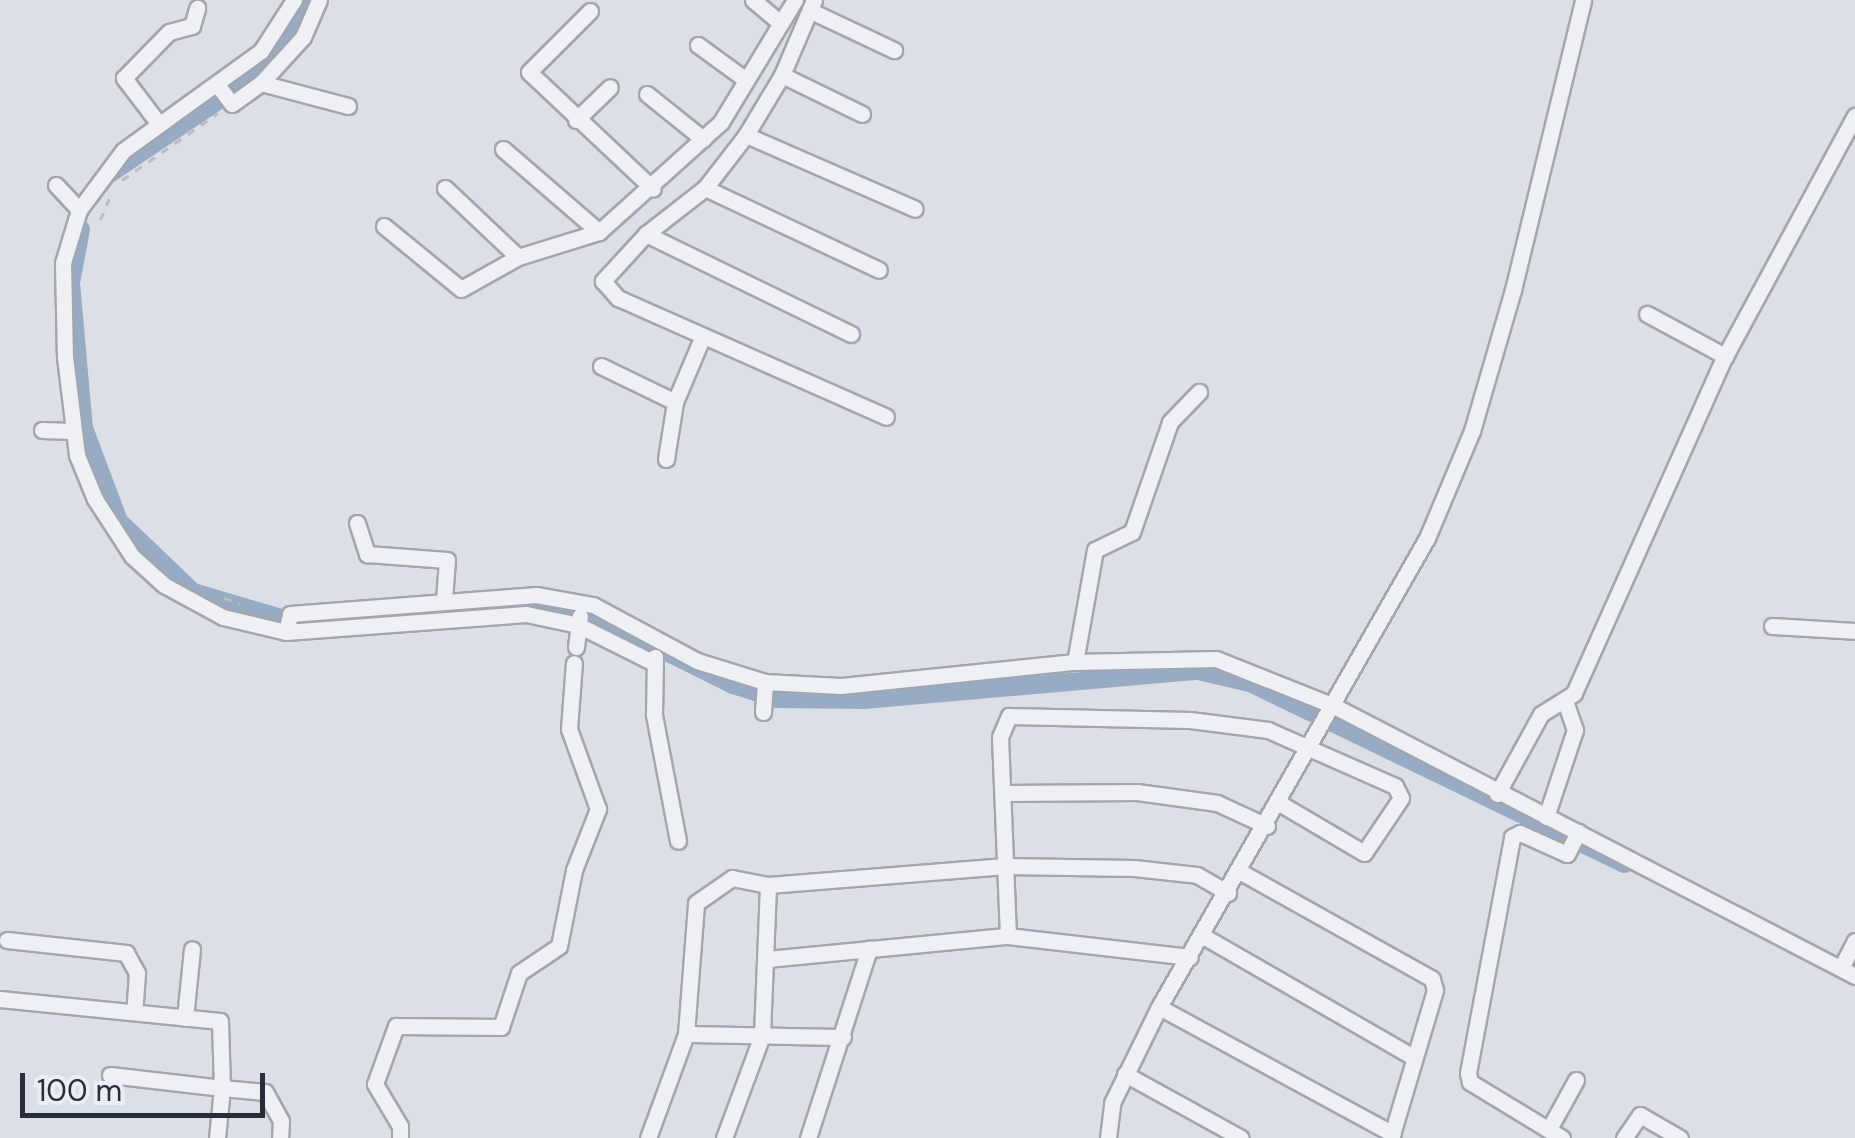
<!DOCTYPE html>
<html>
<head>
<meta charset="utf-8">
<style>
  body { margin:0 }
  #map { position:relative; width:1855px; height:1138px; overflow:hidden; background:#dcdfe6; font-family:"DM Sans",sans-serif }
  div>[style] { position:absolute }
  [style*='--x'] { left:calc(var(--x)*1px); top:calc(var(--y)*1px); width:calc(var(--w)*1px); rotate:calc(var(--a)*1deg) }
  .canal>* { height:18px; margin:-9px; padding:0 9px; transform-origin:9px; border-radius:9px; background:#98abc5 }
  .path>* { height:2.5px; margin-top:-1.25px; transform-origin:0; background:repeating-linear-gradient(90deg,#bbbdc4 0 8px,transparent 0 16px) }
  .roads { filter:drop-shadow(2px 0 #a2a6af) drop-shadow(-2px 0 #a2a6af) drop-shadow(0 2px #a2a6af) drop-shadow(0 -2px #a2a6af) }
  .minor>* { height:15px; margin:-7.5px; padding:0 7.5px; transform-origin:7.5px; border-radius:7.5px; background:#eff0f4 }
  span { translate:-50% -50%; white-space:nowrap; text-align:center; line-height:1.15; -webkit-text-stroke:10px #ebeef4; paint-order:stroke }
  .scale { position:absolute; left:20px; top:1073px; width:245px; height:45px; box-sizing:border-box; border:5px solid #272d3b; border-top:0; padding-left:12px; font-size:30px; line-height:35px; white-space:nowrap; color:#272d3b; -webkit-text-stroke:8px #ebeef4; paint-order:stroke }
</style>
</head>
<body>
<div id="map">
  <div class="canal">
    <div style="--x:108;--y:175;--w:158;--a:-33.9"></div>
    <div style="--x:239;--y:87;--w:49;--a:-44.2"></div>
    <div style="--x:274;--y:53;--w:61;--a:-60.5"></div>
    <div style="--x:81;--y:229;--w:55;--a:100.5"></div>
    <div style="--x:71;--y:283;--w:146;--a:84.9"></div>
    <div style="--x:84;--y:428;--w:99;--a:69.4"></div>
    <div style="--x:119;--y:521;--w:103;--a:43.8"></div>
    <div style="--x:193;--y:592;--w:106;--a:16.4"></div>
    <div style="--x:295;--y:622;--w:65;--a:-5.3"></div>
    <div style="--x:475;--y:606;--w:76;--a:-1.5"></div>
    <div style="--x:551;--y:604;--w:49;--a:16.6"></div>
    <div style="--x:598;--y:618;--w:151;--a:26.4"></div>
    <div style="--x:733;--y:685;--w:46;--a:17.7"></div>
    <div style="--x:777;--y:699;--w:87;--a:0.7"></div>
    <div style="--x:864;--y:700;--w:335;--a:-5"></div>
    <div style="--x:1198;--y:671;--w:53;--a:13"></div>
    <div style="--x:1250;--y:683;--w:416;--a:25.8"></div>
  </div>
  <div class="path">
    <div style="--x:122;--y:180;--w:117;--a:-34.9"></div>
    <div style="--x:100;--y:220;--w:23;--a:-67"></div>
    <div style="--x:224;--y:598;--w:17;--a:17"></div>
  </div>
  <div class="roads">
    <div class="minor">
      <div style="--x:294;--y:0;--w:61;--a:122.9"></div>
      <div style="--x:261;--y:51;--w:170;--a:144.1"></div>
      <div style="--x:123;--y:151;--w:74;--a:126.7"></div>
      <div style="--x:79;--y:210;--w:55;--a:106.8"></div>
      <div style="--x:63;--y:263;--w:94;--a:88.8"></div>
      <div style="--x:65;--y:357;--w:99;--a:83"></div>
      <div style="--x:77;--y:455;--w:48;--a:67.8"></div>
      <div style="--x:95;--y:499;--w:68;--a:57"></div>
      <div style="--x:132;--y:556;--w:43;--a:42.2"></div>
      <div style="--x:164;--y:585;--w:67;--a:28.5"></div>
      <div style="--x:223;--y:617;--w:65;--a:13.4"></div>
      <div style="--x:286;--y:632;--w:241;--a:-4.3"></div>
      <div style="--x:526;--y:614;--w:53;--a:11.9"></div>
      <div style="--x:578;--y:625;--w:85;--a:26.6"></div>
      <div style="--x:753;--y:0;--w:33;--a:40"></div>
      <div style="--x:814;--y:0;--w:82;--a:113.1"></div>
      <div style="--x:782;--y:75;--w:70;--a:121"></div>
      <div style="--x:746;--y:135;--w:67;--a:127.7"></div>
      <div style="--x:705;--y:188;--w:75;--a:142.1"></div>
      <div style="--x:646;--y:234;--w:64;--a:132.5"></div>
      <div style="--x:603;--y:281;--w:23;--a:49"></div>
      <div style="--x:618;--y:298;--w:293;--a:23.9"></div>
      <div style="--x:590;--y:11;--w:86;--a:135"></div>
      <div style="--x:529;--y:72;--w:170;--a:43.3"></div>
      <div style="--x:811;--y:11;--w:92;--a:25.2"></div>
      <div style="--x:698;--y:45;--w:59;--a:36.1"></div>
      <div style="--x:782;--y:75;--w:89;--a:26"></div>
      <div style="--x:261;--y:83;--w:90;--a:14.8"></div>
      <div style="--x:219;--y:87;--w:21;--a:53"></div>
      <div style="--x:232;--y:104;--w:36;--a:-36"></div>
      <div style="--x:261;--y:83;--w:62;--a:-47.6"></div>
      <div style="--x:303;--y:37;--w:40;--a:-66.6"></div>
      <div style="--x:647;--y:94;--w:72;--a:38.8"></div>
      <div style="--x:576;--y:120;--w:47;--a:-44.1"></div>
      <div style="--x:159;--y:124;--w:58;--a:-127.3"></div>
      <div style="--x:124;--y:78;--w:64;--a:-45.6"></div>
      <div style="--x:169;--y:32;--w:24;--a:-15"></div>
      <div style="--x:192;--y:26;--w:19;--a:-74"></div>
      <div style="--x:746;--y:135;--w:184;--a:23.6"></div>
      <div style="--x:503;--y:149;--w:127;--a:40.8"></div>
      <div style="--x:56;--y:185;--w:34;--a:47"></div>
      <div style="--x:445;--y:188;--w:100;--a:43.4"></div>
      <div style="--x:705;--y:188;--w:192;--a:25.2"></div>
      <div style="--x:384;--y:226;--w:99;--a:39.3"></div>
      <div style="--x:461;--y:289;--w:65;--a:-29.3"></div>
      <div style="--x:518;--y:257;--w:85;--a:-17.2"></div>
      <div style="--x:599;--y:232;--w:164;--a:-42"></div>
      <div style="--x:721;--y:122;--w:143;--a:-58.8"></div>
      <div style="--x:646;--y:234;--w:228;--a:26"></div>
      <div style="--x:1647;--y:314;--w:89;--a:28.3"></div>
      <div style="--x:601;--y:366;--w:82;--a:25.9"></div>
      <div style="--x:42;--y:430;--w:31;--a:2"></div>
      <div style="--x:666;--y:459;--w:58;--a:-81"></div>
      <div style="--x:675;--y:402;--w:69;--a:-67.1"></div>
      <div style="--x:357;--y:523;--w:33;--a:72"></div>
      <div style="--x:367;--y:554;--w:80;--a:4.3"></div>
      <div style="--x:447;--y:560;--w:40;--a:94.3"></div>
      <div style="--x:1772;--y:626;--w:83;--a:3.4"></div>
      <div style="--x:286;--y:632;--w:18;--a:-77"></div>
      <div style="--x:290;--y:614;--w:247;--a:-4.4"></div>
      <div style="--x:536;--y:595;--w:58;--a:10"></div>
      <div style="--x:593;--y:605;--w:118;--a:28.3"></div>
      <div style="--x:697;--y:661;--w:71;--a:17.2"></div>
      <div style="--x:765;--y:682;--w:76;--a:3"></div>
      <div style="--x:841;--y:686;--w:235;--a:-5.9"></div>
      <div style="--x:1075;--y:662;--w:141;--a:-1.2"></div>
      <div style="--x:1216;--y:659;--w:127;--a:21.7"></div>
      <div style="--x:1334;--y:706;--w:587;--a:27.39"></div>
      <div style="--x:576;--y:647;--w:31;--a:-83"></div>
      <div style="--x:655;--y:657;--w:58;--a:91"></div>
      <div style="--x:654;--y:715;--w:128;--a:79.2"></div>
      <div style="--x:1075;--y:662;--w:114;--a:-79.9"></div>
      <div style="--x:1095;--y:550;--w:41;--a:-25.9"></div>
      <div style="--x:1132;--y:532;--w:116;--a:-70.9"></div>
      <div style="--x:1170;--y:422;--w:42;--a:-46"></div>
      <div style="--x:763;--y:712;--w:30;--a:-86"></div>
      <div style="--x:1003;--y:793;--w:134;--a:-0.4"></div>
      <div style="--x:1137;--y:792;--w:81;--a:7.8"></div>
      <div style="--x:1217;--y:803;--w:55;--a:24.7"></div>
      <div style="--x:1497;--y:794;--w:91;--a:-61.2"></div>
      <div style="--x:1541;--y:714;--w:39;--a:-32"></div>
      <div style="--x:1574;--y:693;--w:369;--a:-65.9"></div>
      <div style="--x:1725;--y:356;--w:273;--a:-61.6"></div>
      <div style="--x:1546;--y:817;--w:92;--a:-71.6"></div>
      <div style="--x:1575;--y:730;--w:31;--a:-109"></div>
      <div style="--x:1239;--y:871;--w:221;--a:29.2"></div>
      <div style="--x:1432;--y:979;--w:11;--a:75"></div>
      <div style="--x:1435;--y:990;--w:154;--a:106.6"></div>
      <div style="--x:1008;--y:936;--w:199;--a:-92.3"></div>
      <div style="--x:1000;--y:737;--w:23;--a:-67"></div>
      <div style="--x:1009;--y:716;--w:181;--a:1.3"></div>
      <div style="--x:1190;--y:720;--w:79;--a:7.3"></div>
      <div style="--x:1268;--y:730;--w:139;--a:23.8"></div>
      <div style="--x:1395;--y:786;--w:13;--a:63"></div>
      <div style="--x:1401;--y:798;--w:66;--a:123.9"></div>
      <div style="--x:1364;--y:853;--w:99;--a:-149.5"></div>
      <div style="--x:1203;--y:936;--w:241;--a:29.9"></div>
      <div style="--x:7;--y:940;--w:120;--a:6.2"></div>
      <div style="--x:126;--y:953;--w:23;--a:61"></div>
      <div style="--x:137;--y:973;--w:39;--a:94"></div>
      <div style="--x:767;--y:959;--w:242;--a:-5.5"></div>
      <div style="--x:1008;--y:936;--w:183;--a:6.6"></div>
      <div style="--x:1842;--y:966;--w:28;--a:-63"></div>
      <div style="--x:0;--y:999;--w:221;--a:5.7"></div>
      <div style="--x:220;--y:1021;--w:67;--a:88.3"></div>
      <div style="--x:222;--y:1088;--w:43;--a:5.3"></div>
      <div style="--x:265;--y:1092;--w:33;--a:61"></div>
      <div style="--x:281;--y:1121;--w:17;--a:93"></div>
      <div style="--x:1159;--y:1007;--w:266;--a:28.5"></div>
      <div style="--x:185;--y:1018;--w:69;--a:-84.2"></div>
      <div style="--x:686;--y:1034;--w:157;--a:1.1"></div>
      <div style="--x:1125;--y:1074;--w:132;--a:28.9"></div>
      <div style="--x:110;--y:1075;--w:113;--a:6.6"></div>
      <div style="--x:222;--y:1088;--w:50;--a:95.7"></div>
      <div style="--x:1549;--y:1129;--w:56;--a:-61.1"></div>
      <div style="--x:400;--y:1138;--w:12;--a:-90"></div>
      <div style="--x:400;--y:1126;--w:49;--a:-120.8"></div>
      <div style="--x:375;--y:1084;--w:62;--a:-70.1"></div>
      <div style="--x:396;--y:1026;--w:105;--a:0.5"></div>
      <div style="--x:501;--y:1027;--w:57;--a:-71.6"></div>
      <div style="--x:519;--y:973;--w:48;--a:-34"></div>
      <div style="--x:559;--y:946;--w:77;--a:-78.8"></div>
      <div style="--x:574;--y:870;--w:66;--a:-68.5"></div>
      <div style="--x:598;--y:809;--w:85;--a:-109.9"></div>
      <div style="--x:569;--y:729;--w:66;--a:-85.7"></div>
      <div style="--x:648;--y:1138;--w:111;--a:-69.9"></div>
      <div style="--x:686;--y:1034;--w:131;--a:-85.6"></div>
      <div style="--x:696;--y:903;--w:44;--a:-34.8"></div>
      <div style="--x:732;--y:878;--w:37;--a:11"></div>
      <div style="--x:724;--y:1138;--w:110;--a:-69.7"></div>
      <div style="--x:762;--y:1035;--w:150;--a:-87.7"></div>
      <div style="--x:768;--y:885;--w:238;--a:-4.6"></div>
      <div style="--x:1005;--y:866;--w:129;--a:0.9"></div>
      <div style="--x:1134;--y:868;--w:63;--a:6.3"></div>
      <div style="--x:1197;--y:875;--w:36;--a:30"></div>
      <div style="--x:808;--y:1138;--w:199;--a:-72.1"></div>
      <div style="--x:1108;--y:1138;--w:35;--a:-83"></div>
      <div style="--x:1112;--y:1103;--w:107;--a:-63.9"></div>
      <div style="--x:1159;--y:1007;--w:540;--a:-60.26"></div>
      <div style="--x:1427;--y:538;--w:116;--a:-67.2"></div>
      <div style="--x:1472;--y:431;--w:147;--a:-73.8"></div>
      <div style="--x:1513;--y:290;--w:298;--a:-76.4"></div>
      <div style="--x:1562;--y:1138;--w:108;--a:-148.7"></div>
      <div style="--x:1470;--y:1082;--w:9;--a:-103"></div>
      <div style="--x:1468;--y:1073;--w:240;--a:-79.4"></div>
      <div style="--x:1512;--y:837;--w:9;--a:-27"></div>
      <div style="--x:1520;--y:833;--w:51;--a:24.1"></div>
      <div style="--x:1567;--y:854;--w:25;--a:-63"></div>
      <div style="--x:1624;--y:1138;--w:28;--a:-55"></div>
      <div style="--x:1640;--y:1115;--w:46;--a:29.9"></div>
    </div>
  </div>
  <div class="scale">100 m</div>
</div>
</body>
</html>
